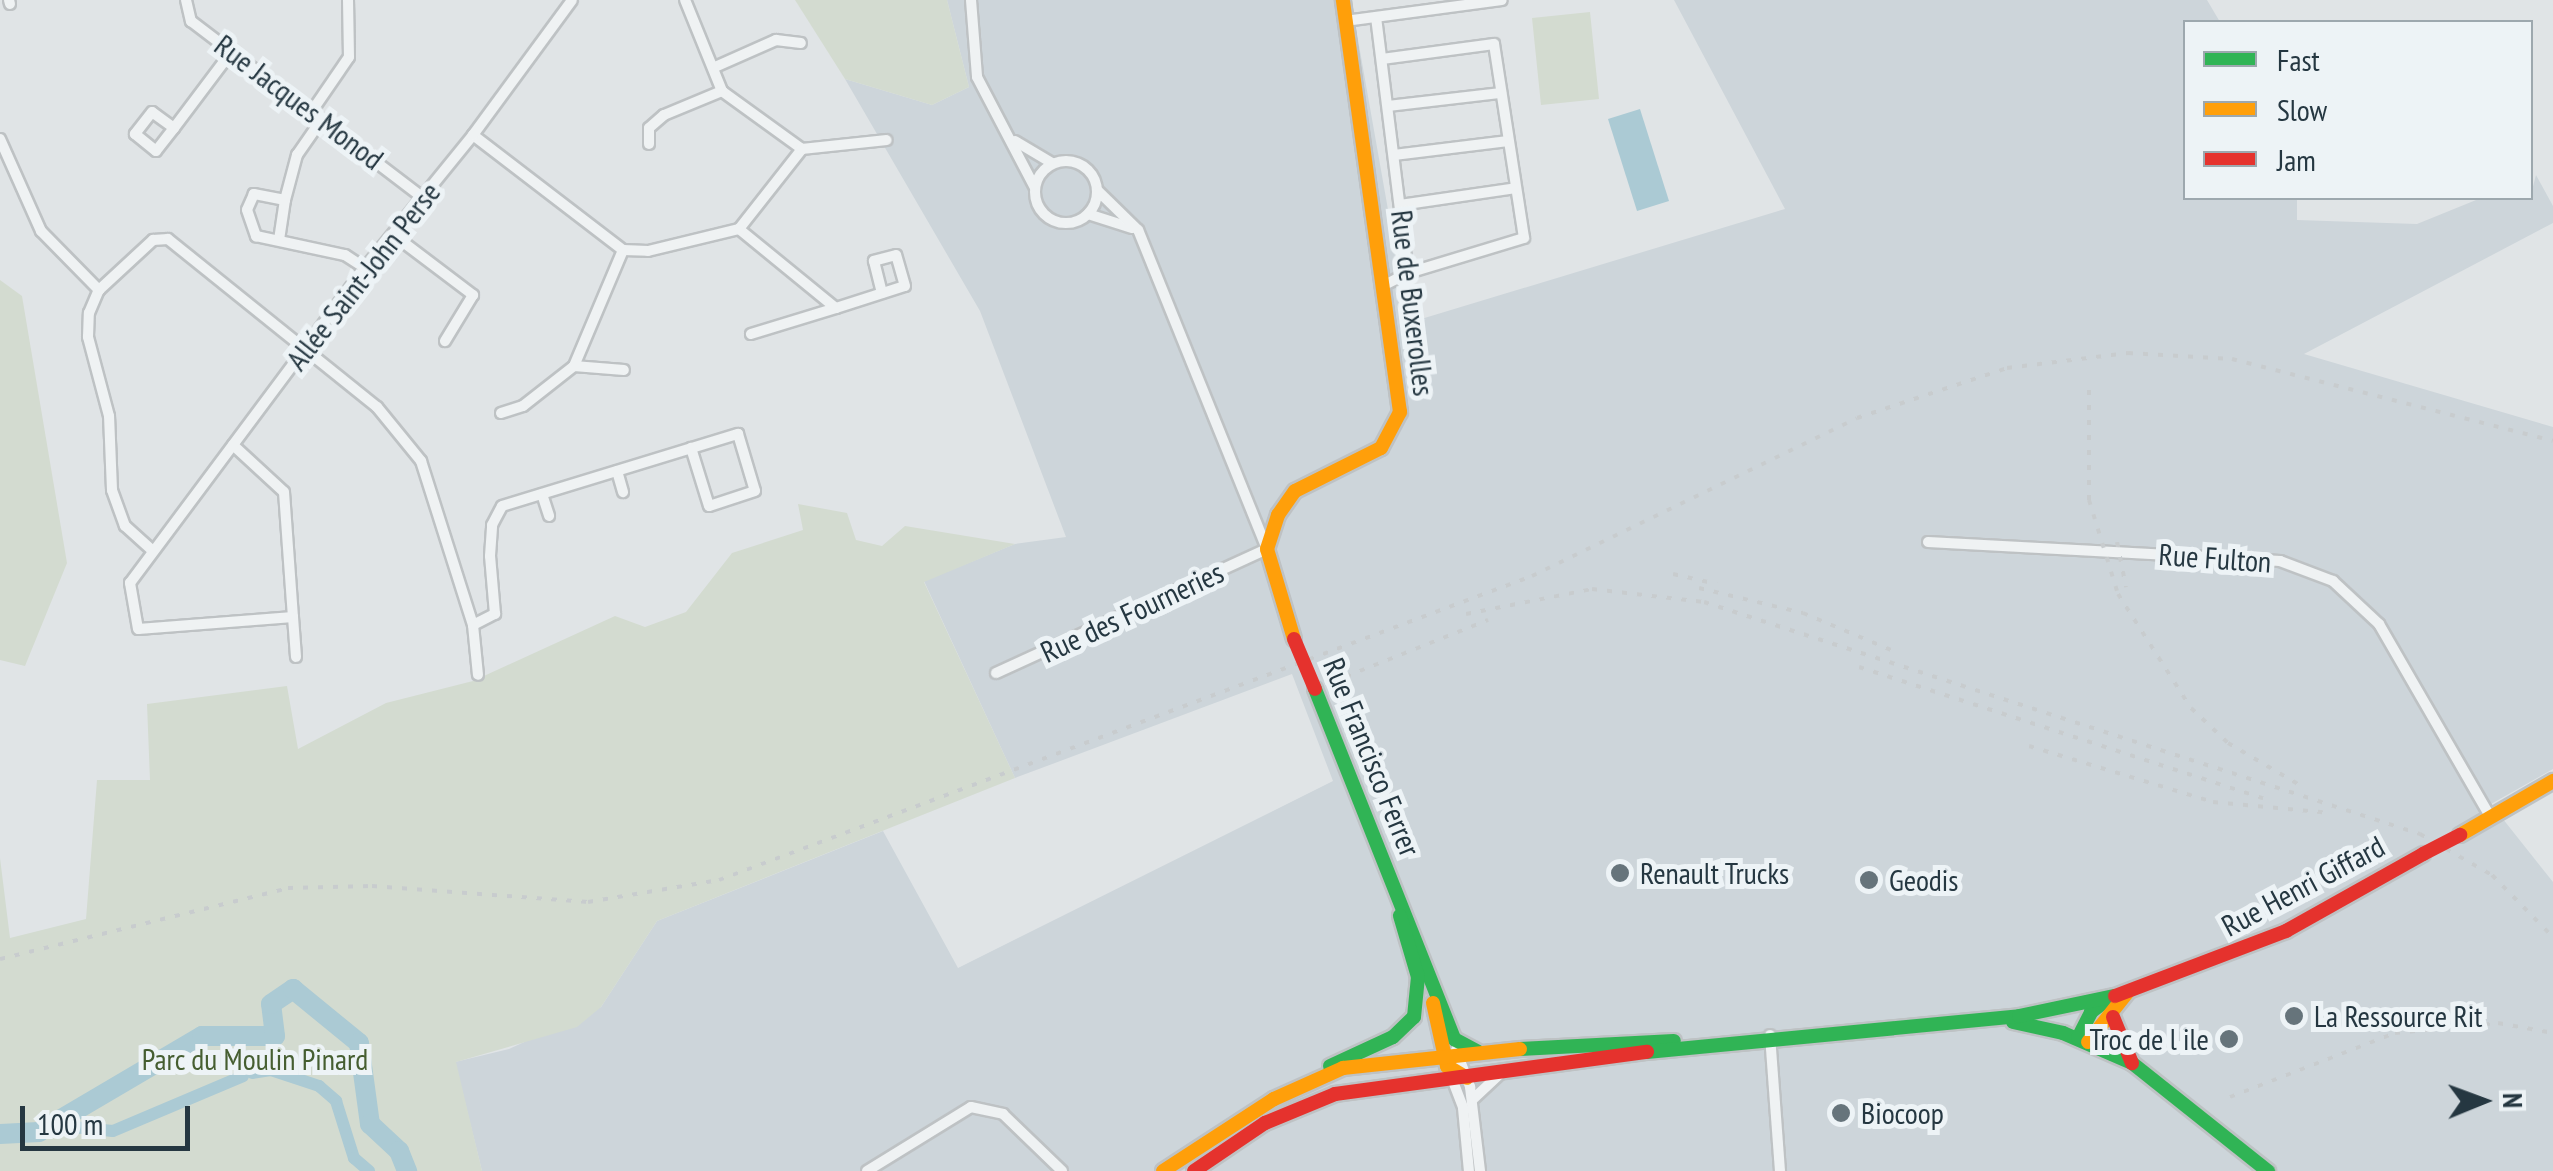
<!DOCTYPE html>
<html>
<head>
<meta charset="utf-8">
<style>
  body { margin:0 }
  #map { position:relative; width:2553px; height:1171px; overflow:hidden; background:#e0e4e6; font-family:"PT Sans Narrow",sans-serif }
  div>[style] { position:absolute }
  [style*='--x'] { left:calc(var(--x)*1px); top:calc(var(--y)*1px); width:calc(var(--w)*1px); rotate:calc(var(--a)*1deg) }
  .built>* { inset:0; background:#cdd5da }
  .green>* { inset:0; background:#d3dbd0 }
  .water>* { inset:0; background:#abcad4 }
  .canal>* { height:12px; margin:-6px; padding:0 6px; transform-origin:6px; border-radius:6px; background:#abcad4 }
  .river>* { height:20px; margin:-10px; padding:0 10px; transform-origin:10px; border-radius:10px; background:#abcad4 }
  .roads { filter:drop-shadow(2px 0 #bec2c4) drop-shadow(-2px 0 #bec2c4) drop-shadow(0 2px #bec2c4) drop-shadow(0 -2px #bec2c4) }
  .street>* { height:10px; margin:-5px; padding:0 5px; transform-origin:5px; border-radius:5px; background:#eff2f3 }
  .street>.ring { margin:-5px; padding:0; box-sizing:content-box; background:none; border:10px solid #eff2f3; border-radius:50% }
  .fast>* { height:14px; margin:-7px; padding:0 7px; transform-origin:7px; border-radius:7px; background:#30b455 }
  .slow>* { height:14px; margin:-7px; padding:0 7px; transform-origin:7px; border-radius:7px; background:#ff9f0a }
  .jam>* { height:14px; margin:-7px; padding:0 7px; transform-origin:7px; border-radius:7px; background:#e5322d }
  .rail>* { height:4px; margin-top:-2px; transform-origin:0; background:repeating-linear-gradient(90deg,#c8ccce 0 5px,transparent 0 15px) }
  .jam-bridge>* { height:14px; margin:-7px; padding:0 7px; transform-origin:7px; border-radius:7px; background:#e5322d }
  .dots>* { width:28px; height:28px; translate:-50% -50%; box-sizing:border-box; border:5px solid #edf3f6; border-radius:50% }
  span { translate:-50% -50%; white-space:nowrap; text-align:center; line-height:1.15; -webkit-text-stroke:10px #edf3f6; paint-order:stroke }
  .street-label { font-size:30px; color:#253741 }
  .poi-label { font-size:30px; color:#253741 }
  .left { translate:0 -50%; text-align:left }
  .right { translate:-100% -50%; text-align:right }
  .park-label { font-size:30px; color:#465e31 }
  .legend { position:absolute; left:2183px; top:20px; width:350px; height:180px; box-sizing:border-box; background:#edf3f6; border:2px solid #9da8ae; margin:0; padding:12px 18px; list-style:none; font-size:30px; color:#253741 }
  .legend li { display:flex; align-items:center; gap:20px; height:50px }
  .legend b { width:50px; border:2px solid #9da8ae }
  .north { position:absolute; left:2433px; top:1051px; width:100px; height:100px; -webkit-text-stroke:8px #edf3f6; paint-order:stroke; rotate:89deg; font-size:28px; font-weight:700; line-height:40px; text-align:center; color:#253741 }
  .north::after { content:''; display:block; margin:auto; width:35px; height:45px; background:#253741; clip-path:polygon(50% 0,100% 100%,50% 72%,0 100%) }
  .scale { position:absolute; left:20px; top:1106px; width:170px; height:45px; box-sizing:border-box; border:5px solid #253741; border-top:0; padding-left:12px; font-size:30px; line-height:35px; white-space:nowrap; color:#253741; -webkit-text-stroke:8px #edf3f6; paint-order:stroke }
</style>
</head>
<body>
<div id="map">
  <div class="built">
    <div style="clip-path:polygon(947px 0,1351px 0,1408px 323px,1785px 209px,1674px 0,2207px 0,2220px 22px,2186px 22px,2186px 198px,2297px 198px,2297px 220px,2417px 224px,2481px 198px,2530px 198px,2536px 175px,2553px 206px,2553px 223px,2304px 354px,2553px 427px,2553px 769px,2491px 804px,2553px 882px,2553px 1171px,482px 1171px,455px 1062px,509px 1049px,601px 1007px,657px 921px,883px 831px,958px 968px,1333px 781px,1292px 674px,1015px 778px,924px 581px,1015px 544px,1066px 537px,980px 311px,845px 79px,932px 105px,969px 87px)"></div>
  </div>
  <div class="green">
    <div style="clip-path:polygon(795px 0,947px 0,969px 87px,932px 105px,845px 79px)"></div>
    <div style="clip-path:polygon(1590px 12px,1599px 99px,1541px 105px,1532px 18px)"></div>
    <div style="clip-path:polygon(0 280px,22px 296px,67px 563px,25px 666px,0 660px)"></div>
    <div style="clip-path:polygon(798px 504px,847px 513px,856px 540px,882px 546px,905px 526px,1015px 544px,924px 582px,1015px 778px,657px 921px,601px 1007px,577px 1027px,456px 1062px,482px 1171px,0 1171px,0 858px,10px 938px,86px 919px,97px 780px,150px 780px,147px 704px,287px 686px,298px 749px,386px 703px,473px 681px,615px 616px,645px 627px,686px 612px,732px 553px,803px 530px)"></div>
  </div>
  <div class="water">
    <div style="clip-path:polygon(1640px 109px,1669px 201px,1637px 211px,1608px 119px)"></div>
  </div>
  <div class="canal">
    <div style="--x:252;--y:1073;--w:19;--a:-9"></div>
    <div style="--x:271;--y:1070;--w:51;--a:18.4"></div>
    <div style="--x:319;--y:1086;--w:23;--a:41"></div>
    <div style="--x:336;--y:1101;--w:60;--a:72.5"></div>
    <div style="--x:354;--y:1158;--w:20;--a:41"></div>
    <div style="--x:53;--y:1125;--w:60;--a:5.7"></div>
    <div style="--x:113;--y:1131;--w:141;--a:-22.9"></div>
  </div>
  <div class="river">
    <div style="--x:0;--y:1134;--w:39;--a:-3"></div>
    <div style="--x:39;--y:1132;--w:189;--a:-30.5"></div>
    <div style="--x:202;--y:1036;--w:73;--a:0"></div>
    <div style="--x:275;--y:1036;--w:32;--a:-97"></div>
    <div style="--x:271;--y:1004;--w:27;--a:-34"></div>
    <div style="--x:293;--y:989;--w:85;--a:39.3"></div>
    <div style="--x:359;--y:1043;--w:82;--a:82.3"></div>
    <div style="--x:370;--y:1124;--w:40;--a:43"></div>
    <div style="--x:399;--y:1151;--w:22;--a:68"></div>
  </div>
  <div class="roads">
    <div class="street">
      <div style="--x:9;--y:0;--w:4;--a:76"></div>
      <div style="--x:186;--y:0;--w:22;--a:77"></div>
      <div style="--x:191;--y:21;--w:292;--a:37.3"></div>
      <div style="--x:971;--y:0;--w:77;--a:85.5"></div>
      <div style="--x:977;--y:77;--w:125;--a:62.4"></div>
      <div style="--x:1376;--y:17;--w:258;--a:82.9"></div>
      <div style="--x:1408;--y:273;--w:25;--a:153"></div>
      <div style="--x:1345;--y:21;--w:158;--a:-7.6"></div>
      <div style="--x:1382;--y:59;--w:113;--a:-7.6"></div>
      <div style="--x:1494;--y:44;--w:196;--a:81.2"></div>
      <div style="--x:1524;--y:238;--w:121;--a:163.2"></div>
      <div style="--x:715;--y:67;--w:67;--a:-23.9"></div>
      <div style="--x:776;--y:40;--w:25;--a:7"></div>
      <div style="--x:1388;--y:106;--w:114;--a:-6.6"></div>
      <div style="--x:312;--y:111;--w:65;--a:-55.6"></div>
      <div style="--x:349;--y:57;--w:57;--a:-91"></div>
      <div style="--x:174;--y:128;--w:27;--a:-144"></div>
      <div style="--x:152;--y:112;--w:28;--a:128"></div>
      <div style="--x:135;--y:134;--w:27;--a:39"></div>
      <div style="--x:156;--y:151;--w:29;--a:-52"></div>
      <div style="--x:174;--y:128;--w:96;--a:-53"></div>
      <div style="--x:473;--y:135;--w:189;--a:37.5"></div>
      <div style="--x:623;--y:250;--w:25;--a:2"></div>
      <div style="--x:648;--y:251;--w:94;--a:-13.6"></div>
      <div style="--x:739;--y:229;--w:102;--a:-51.8"></div>
      <div style="--x:802;--y:149;--w:99;--a:-144.1"></div>
      <div style="--x:722;--y:91;--w:98;--a:-112.1"></div>
      <div style="--x:0;--y:139;--w:101;--a:66"></div>
      <div style="--x:41;--y:231;--w:83;--a:45.5"></div>
      <div style="--x:1015;--y:141;--w:43;--a:30.7"></div>
      <div style="--x:649;--y:144;--w:16;--a:-90"></div>
      <div style="--x:649;--y:128;--w:20;--a:-41"></div>
      <div style="--x:664;--y:115;--w:63;--a:-22.5"></div>
      <div style="--x:802;--y:149;--w:85;--a:-6"></div>
      <div style="--x:1394;--y:155;--w:115;--a:-7"></div>
      <div class="ring" style="left:1035px;top:161px;width:52px;height:52px"></div>
      <div style="--x:285;--y:200;--w:47;--a:-75.1"></div>
      <div style="--x:297;--y:155;--w:44;--a:-55.2"></div>
      <div style="--x:1400;--y:205;--w:117;--a:-8.3"></div>
      <div style="--x:1088;--y:214;--w:46;--a:17.7"></div>
      <div style="--x:739;--y:229;--w:125;--a:39.2"></div>
      <div style="--x:836;--y:308;--w:89;--a:163"></div>
      <div style="--x:395;--y:236;--w:98;--a:37.1"></div>
      <div style="--x:473;--y:295;--w:54;--a:121.3"></div>
      <div style="--x:279;--y:240;--w:40;--a:-81.5"></div>
      <div style="--x:285;--y:200;--w:32;--a:-169"></div>
      <div style="--x:254;--y:194;--w:17;--a:114"></div>
      <div style="--x:247;--y:210;--w:28;--a:71"></div>
      <div style="--x:256;--y:236;--w:91;--a:12.1"></div>
      <div style="--x:345;--y:255;--w:24;--a:33"></div>
      <div style="--x:836;--y:308;--w:72;--a:-17.7"></div>
      <div style="--x:905;--y:286;--w:32;--a:-106"></div>
      <div style="--x:896;--y:255;--w:23;--a:165"></div>
      <div style="--x:874;--y:261;--w:33;--a:76"></div>
      <div style="--x:574;--y:366;--w:50;--a:4.6"></div>
      <div style="--x:501;--y:413;--w:23;--a:-18"></div>
      <div style="--x:523;--y:406;--w:65;--a:-38.1"></div>
      <div style="--x:574;--y:366;--w:126;--a:-67.1"></div>
      <div style="--x:233;--y:445;--w:69;--a:42.7"></div>
      <div style="--x:284;--y:492;--w:125;--a:85.9"></div>
      <div style="--x:293;--y:617;--w:155;--a:175.6"></div>
      <div style="--x:138;--y:629;--w:47;--a:-99.9"></div>
      <div style="--x:130;--y:583;--w:393;--a:-53.3"></div>
      <div style="--x:365;--y:268;--w:171;--a:-50.9"></div>
      <div style="--x:473;--y:135;--w:167;--a:-53.7"></div>
      <div style="--x:617;--y:471;--w:22;--a:74"></div>
      <div style="--x:542;--y:494;--w:23;--a:72"></div>
      <div style="--x:1928;--y:542;--w:353;--a:3.1"></div>
      <div style="--x:2280;--y:561;--w:57;--a:20.7"></div>
      <div style="--x:2333;--y:581;--w:63;--a:43.1"></div>
      <div style="--x:2379;--y:624;--w:222;--a:60"></div>
      <div style="--x:153;--y:551;--w:38;--a:-138"></div>
      <div style="--x:125;--y:526;--w:38;--a:-110"></div>
      <div style="--x:112;--y:490;--w:74;--a:-92.3"></div>
      <div style="--x:109;--y:416;--w:82;--a:-104.9"></div>
      <div style="--x:88;--y:337;--w:24;--a:-88"></div>
      <div style="--x:89;--y:313;--w:25;--a:-67"></div>
      <div style="--x:99;--y:290;--w:74;--a:-42.8"></div>
      <div style="--x:153;--y:240;--w:15;--a:-4"></div>
      <div style="--x:168;--y:239;--w:268;--a:38.8"></div>
      <div style="--x:377;--y:407;--w:70;--a:50.8"></div>
      <div style="--x:421;--y:461;--w:172;--a:72.4"></div>
      <div style="--x:473;--y:625;--w:50;--a:84.3"></div>
      <div style="--x:293;--y:617;--w:40;--a:85.7"></div>
      <div style="--x:473;--y:625;--w:25;--a:-27"></div>
      <div style="--x:495;--y:614;--w:58;--a:-94.9"></div>
      <div style="--x:490;--y:556;--w:31;--a:-86"></div>
      <div style="--x:492;--y:525;--w:21;--a:-62"></div>
      <div style="--x:502;--y:506;--w:247;--a:-17"></div>
      <div style="--x:738;--y:434;--w:59;--a:73.4"></div>
      <div style="--x:755;--y:491;--w:48;--a:161.9"></div>
      <div style="--x:709;--y:506;--w:61;--a:-107.2"></div>
      <div style="--x:996;--y:673;--w:298;--a:-24.6"></div>
      <div style="--x:1267;--y:549;--w:344;--a:-112"></div>
      <div style="--x:1138;--y:230;--w:56;--a:-135.7"></div>
      <div style="--x:1770;--y:1035;--w:136;--a:85.8"></div>
      <div style="--x:1456;--y:1050;--w:40;--a:69"></div>
      <div style="--x:1470;--y:1087;--w:85;--a:83.2"></div>
      <div style="--x:1451;--y:1076;--w:34;--a:69"></div>
      <div style="--x:1463;--y:1108;--w:63;--a:84.6"></div>
      <div style="--x:1472;--y:1100;--w:38;--a:-43"></div>
      <div style="--x:867;--y:1171;--w:122;--a:-31.6"></div>
      <div style="--x:971;--y:1107;--w:33;--a:12"></div>
      <div style="--x:1003;--y:1114;--w:82;--a:44"></div>
    </div>
    <div class="fast">
      <div style="--x:1315;--y:689;--w:377;--a:68.3"></div>
      <div style="--x:1454;--y:1039;--w:27;--a:28"></div>
      <div style="--x:2013;--y:1022;--w:51;--a:12.4"></div>
      <div style="--x:2063;--y:1033;--w:75;--a:23.5"></div>
      <div style="--x:2132;--y:1063;--w:174;--a:38.5"></div>
      <div style="--x:2078;--y:1038;--w:29;--a:-63"></div>
      <div style="--x:2091;--y:1012;--w:20;--a:-37"></div>
      <div style="--x:1520;--y:1049;--w:154;--a:-3"></div>
      <div style="--x:1647;--y:1052;--w:374;--a:-5.5"></div>
      <div style="--x:2019;--y:1016;--w:98;--a:-11.8"></div>
      <div style="--x:1330;--y:1066;--w:69;--a:-24.7"></div>
      <div style="--x:1393;--y:1037;--w:29;--a:-44"></div>
      <div style="--x:1414;--y:1017;--w:40;--a:-84.3"></div>
      <div style="--x:1418;--y:977;--w:64;--a:-106.4"></div>
    </div>
    <div class="slow">
      <div style="--x:1294;--y:639;--w:94;--a:-106.7"></div>
      <div style="--x:1267;--y:549;--w:36;--a:-72"></div>
      <div style="--x:1278;--y:515;--w:29;--a:-55"></div>
      <div style="--x:1295;--y:491;--w:96;--a:-26.6"></div>
      <div style="--x:1381;--y:448;--w:41;--a:-62.2"></div>
      <div style="--x:1400;--y:412;--w:416;--a:-97.9"></div>
      <div style="--x:2460;--y:835;--w:108;--a:-30.1"></div>
      <div style="--x:1433;--y:1003;--w:65;--a:77.5"></div>
      <div style="--x:1447;--y:1066;--w:23;--a:31"></div>
      <div style="--x:2088;--y:1042;--w:63;--a:-51.5"></div>
      <div style="--x:1163;--y:1171;--w:132;--a:-33"></div>
      <div style="--x:1274;--y:1099;--w:76;--a:-24.2"></div>
      <div style="--x:1343;--y:1068;--w:178;--a:-6.1"></div>
    </div>
    <div class="jam">
      <div style="--x:2115;--y:996;--w:183;--a:-20.8"></div>
      <div style="--x:2286;--y:931;--w:157;--a:-29.3"></div>
      <div style="--x:2113;--y:1017;--w:50;--a:67.6"></div>
      <div style="--x:1194;--y:1171;--w:86;--a:-34.1"></div>
      <div style="--x:1265;--y:1123;--w:76;--a:-22.5"></div>
      <div style="--x:1335;--y:1094;--w:315;--a:-7.7"></div>
    </div>
  </div>
  <div class="rail">
    <div style="--x:2089;--y:390;--w:110;--a:90"></div>
    <div style="--x:2089;--y:500;--w:98;--a:72.9"></div>
    <div style="--x:2118;--y:594;--w:135;--a:57.4"></div>
    <div style="--x:2191;--y:708;--w:51;--a:43.4"></div>
    <div style="--x:2228;--y:743;--w:81;--a:30.4"></div>
    <div style="--x:2117;--y:542;--w:46;--a:78.7"></div>
    <div style="--x:1673;--y:574;--w:45;--a:12.8"></div>
    <div style="--x:1699;--y:588;--w:107;--a:13.5"></div>
    <div style="--x:1803;--y:613;--w:103;--a:22.8"></div>
    <div style="--x:1466;--y:614;--w:128;--a:-11.2"></div>
    <div style="--x:1592;--y:589;--w:113;--a:6.6"></div>
    <div style="--x:1704;--y:602;--w:753;--a:17.95"></div>
    <div style="--x:2420;--y:834;--w:83;--a:29.7"></div>
    <div style="--x:2492;--y:875;--w:87;--a:45.5"></div>
    <div style="--x:1859;--y:667;--w:425;--a:18"></div>
    <div style="--x:1332;--y:682;--w:168;--a:-21.7"></div>
    <div style="--x:2029;--y:746;--w:192;--a:16.9"></div>
    <div style="--x:2213;--y:802;--w:118;--a:5.4"></div>
    <div style="--x:0;--y:959;--w:297;--a:-13.8"></div>
    <div style="--x:288;--y:888;--w:84;--a:-1.4"></div>
    <div style="--x:372;--y:886;--w:217;--a:4.2"></div>
    <div style="--x:588;--y:902;--w:133;--a:-9.5"></div>
    <div style="--x:719;--y:880;--w:868;--a:-20.5"></div>
    <div style="--x:1532;--y:576;--w:361;--a:-25.9"></div>
    <div style="--x:1857;--y:418;--w:158;--a:-18.4"></div>
    <div style="--x:2007;--y:368;--w:122;--a:-7.1"></div>
    <div style="--x:2128;--y:353;--w:104;--a:3.3"></div>
    <div style="--x:2232;--y:359;--w:331;--a:14.3"></div>
    <div style="--x:2230;--y:1097;--w:177;--a:-21.2"></div>
    <div style="--x:2395;--y:1033;--w:103;--a:-5.5"></div>
    <div style="--x:2498;--y:1023;--w:56;--a:10.3"></div>
  </div>
  <div class="jam-bridge">
    <div style="--x:1294;--y:639;--w:54;--a:67.2"></div>
    <div style="--x:2423;--y:854;--w:42;--a:-27.2"></div>
  </div>
  <div class="dots">
    <div style="left:1620px;top:873px;background:#66747b"></div>
    <div style="left:1869px;top:880px;background:#66747b"></div>
    <div style="left:2294px;top:1016px;background:#66747b"></div>
    <div style="left:2229px;top:1039px;background:#66747b"></div>
    <div style="left:1841px;top:1113px;background:#66747b"></div>
  </div>
  <div class="street-label">
    <span style="left:299px;top:102px;rotate:37deg">Rue Jacques Monod</span>
    <span style="left:363px;top:276px;rotate:-52deg">Allée Saint-John Perse</span>
    <span style="left:1413px;top:303px;rotate:83deg">Rue de Buxerolles</span>
    <span style="left:2215px;top:558px;rotate:4deg">Rue Fulton</span>
    <span style="left:1132px;top:612px;rotate:-25deg">Rue des Fourneries</span>
    <span style="left:1372px;top:757px;rotate:68deg">Rue Francisco Ferrer</span>
    <span style="left:2303px;top:886px;rotate:-28deg">Rue Henri Giffard</span>
  </div>
  <div class="poi-label">
    <span class="left" style="left:1640px;top:873px">Renault Trucks</span>
    <span class="left" style="left:1889px;top:880px">Geodis</span>
    <span class="left" style="left:2314px;top:1016px">La Ressource Rit</span>
    <span class="right" style="left:2209px;top:1039px">Troc de l ile</span>
    <span class="left" style="left:1861px;top:1113px">Biocoop</span>
  </div>
  <div class="park-label">
    <span style="left:255px;top:1059px">Parc du Moulin Pinard</span>
  </div>
  <ul class="legend">
  <li><b style="height:12px;background:#30b455"></b>Fast</li>
  <li><b style="height:12px;background:#ff9f0a"></b>Slow</li>
  <li><b style="height:12px;background:#e5322d"></b>Jam</li>
  </ul>
  <div class="north">N</div>
  <div class="scale">100 m</div>
</div>
</body>
</html>
